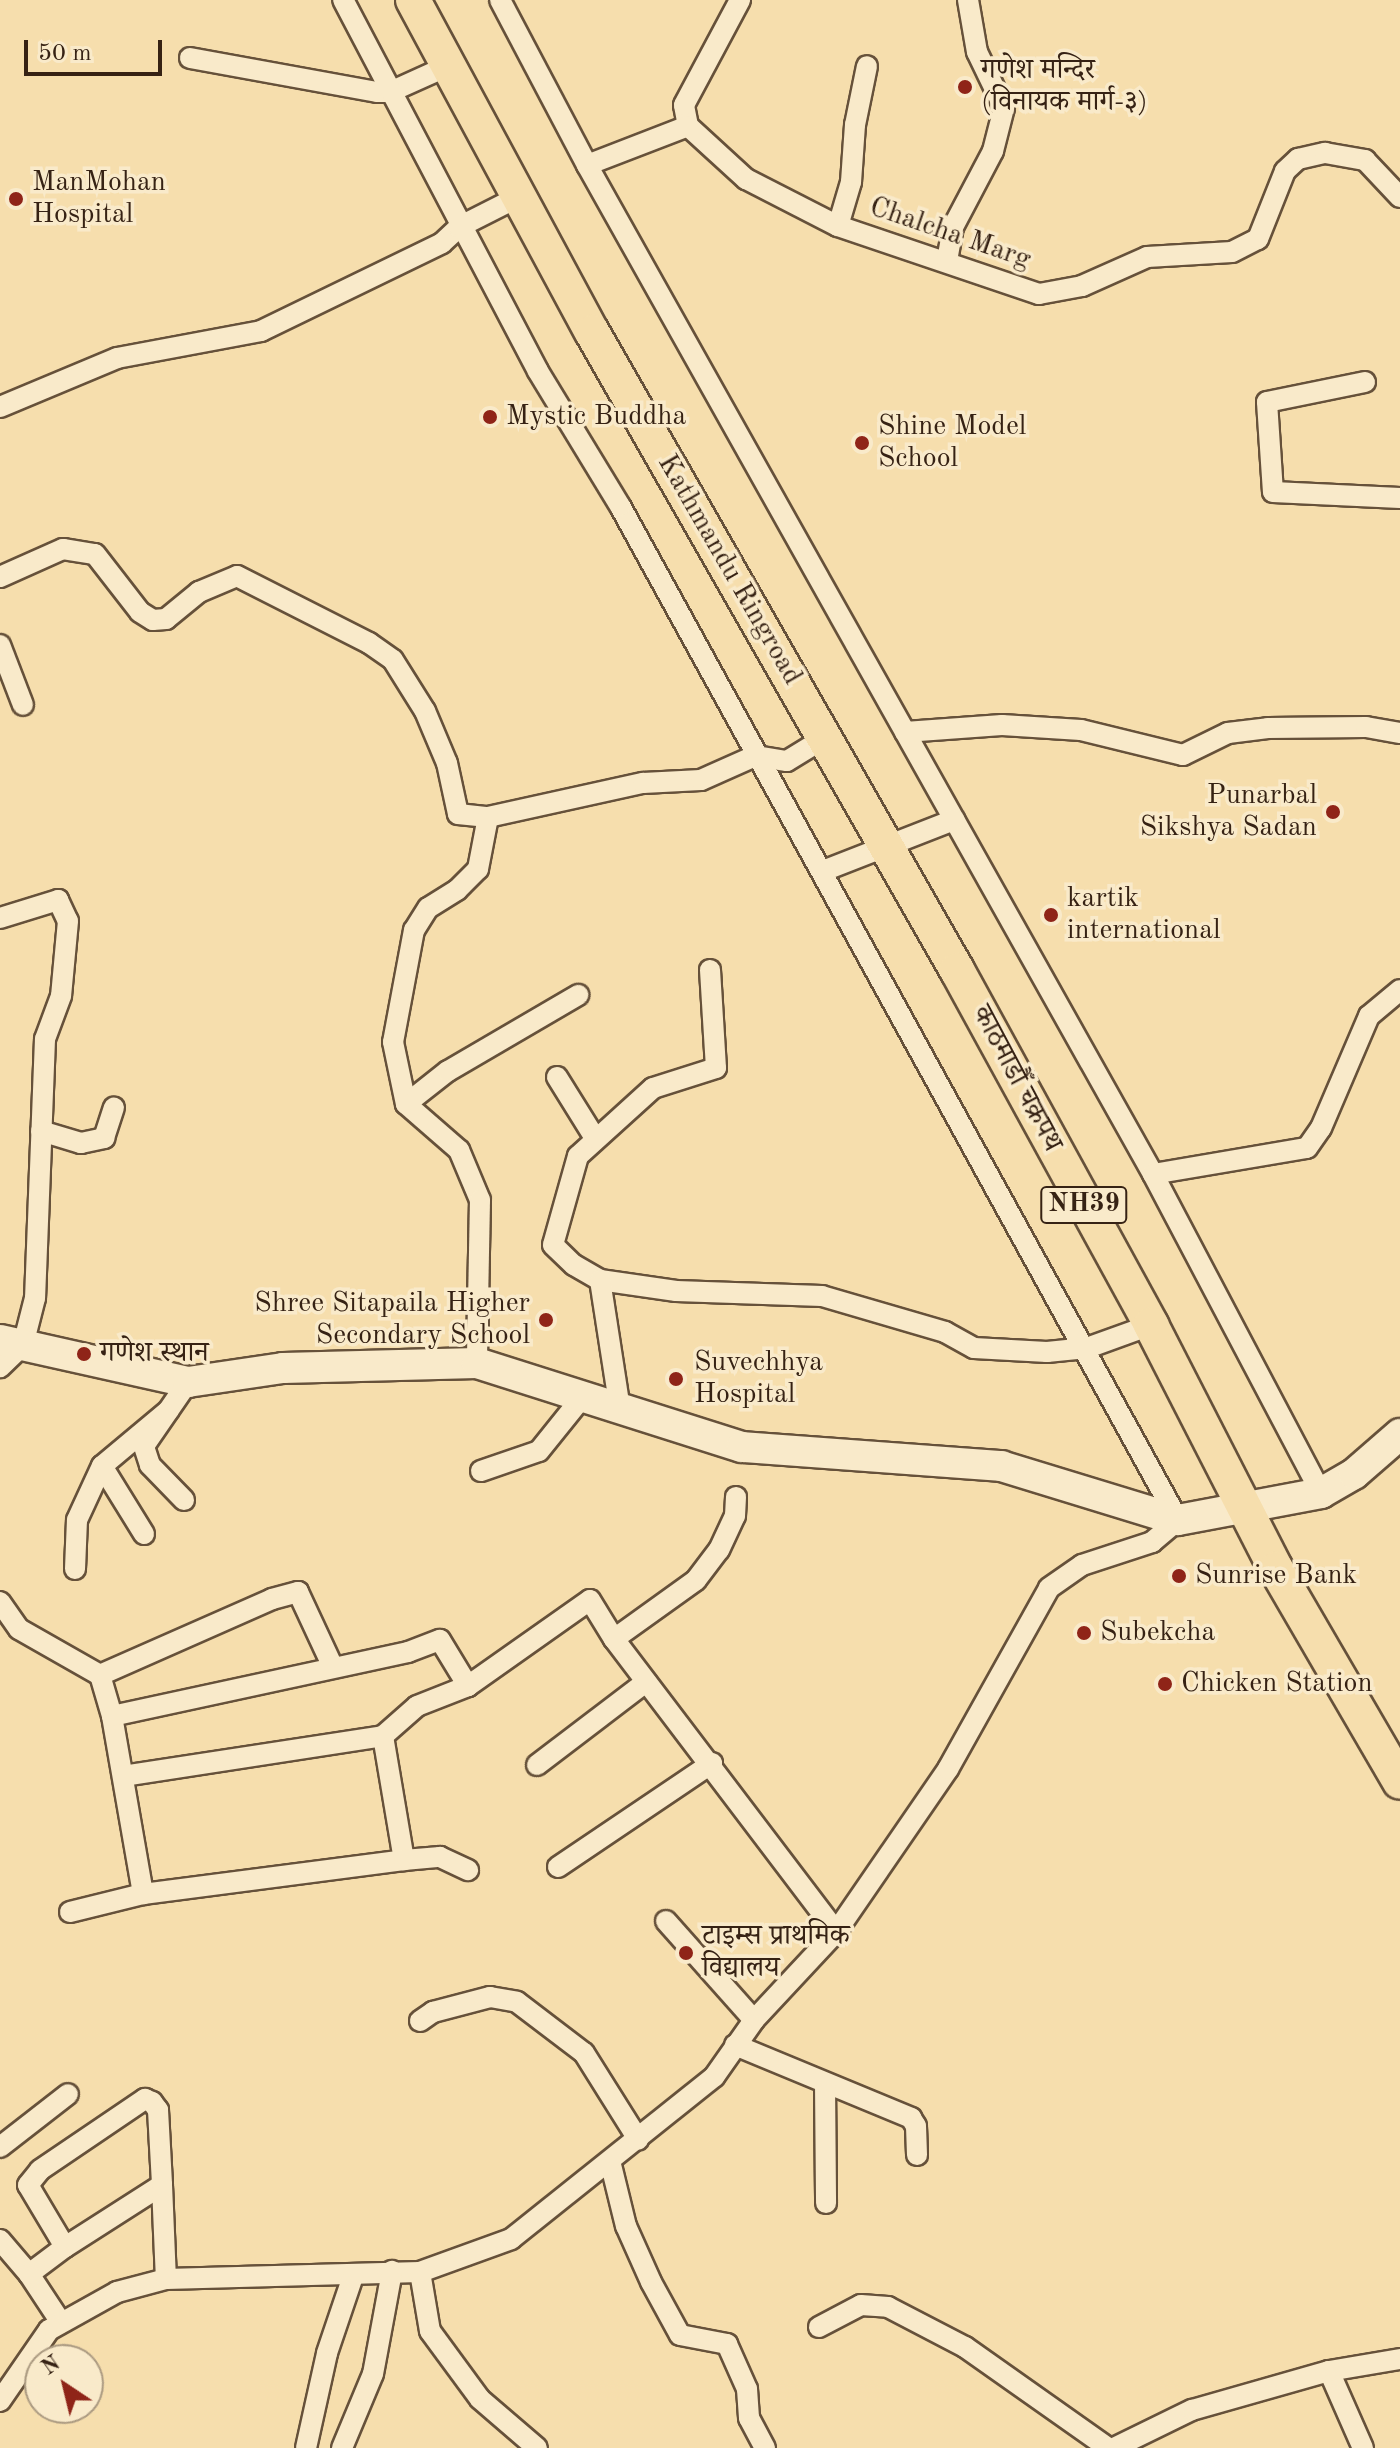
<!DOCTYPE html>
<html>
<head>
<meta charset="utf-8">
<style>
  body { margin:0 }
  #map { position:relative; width:1400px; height:2448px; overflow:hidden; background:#f6dead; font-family:"Old Standard TT","Noto Serif Devanagari",serif }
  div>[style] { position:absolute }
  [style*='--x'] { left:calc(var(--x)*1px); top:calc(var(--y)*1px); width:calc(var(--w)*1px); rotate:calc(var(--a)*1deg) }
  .roads { filter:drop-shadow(2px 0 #66513a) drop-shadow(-2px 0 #66513a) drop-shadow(0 2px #66513a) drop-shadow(0 -2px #66513a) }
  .minor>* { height:20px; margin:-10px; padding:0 10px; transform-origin:10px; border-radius:10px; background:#f9eaca }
  .secondary>* { height:30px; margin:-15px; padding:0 15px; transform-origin:15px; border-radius:15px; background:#f9eaca }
  .trunk>* { height:34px; margin:-17px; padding:0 17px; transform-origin:17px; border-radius:17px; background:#f6dead }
  .dots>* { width:22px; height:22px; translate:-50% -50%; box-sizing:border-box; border:4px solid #f9eaca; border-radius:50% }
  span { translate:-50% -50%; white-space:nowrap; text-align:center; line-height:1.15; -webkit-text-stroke:7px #f9eaca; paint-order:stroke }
  .shield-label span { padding:2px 6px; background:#f9eaca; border:2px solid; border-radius:6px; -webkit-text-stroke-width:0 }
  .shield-label { font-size:26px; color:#362214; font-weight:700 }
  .poi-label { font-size:28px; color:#362214 }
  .left { translate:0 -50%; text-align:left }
  .right { translate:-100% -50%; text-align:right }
  .street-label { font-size:28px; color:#362214 }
  .north { position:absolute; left:24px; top:2344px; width:80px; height:80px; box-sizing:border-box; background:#f9eaca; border:2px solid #ab9a81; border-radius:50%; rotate:325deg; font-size:22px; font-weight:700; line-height:32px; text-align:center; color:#362214 }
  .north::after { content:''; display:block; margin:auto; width:28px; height:36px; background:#8f2418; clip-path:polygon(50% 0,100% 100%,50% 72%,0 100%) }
  .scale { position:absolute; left:24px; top:40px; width:138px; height:36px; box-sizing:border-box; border:4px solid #362214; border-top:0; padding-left:10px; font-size:24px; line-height:28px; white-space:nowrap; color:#362214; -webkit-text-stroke:6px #f9eaca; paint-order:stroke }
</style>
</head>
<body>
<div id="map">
  <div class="roads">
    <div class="minor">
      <div style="--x:500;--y:0;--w:187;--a:62.2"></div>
      <div style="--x:587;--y:165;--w:1157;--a:60.71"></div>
      <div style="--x:1153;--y:1174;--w:361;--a:62.2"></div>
      <div style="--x:190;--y:58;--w:190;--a:10.3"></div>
      <div style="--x:377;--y:92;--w:13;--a:0"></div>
      <div style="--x:390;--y:92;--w:66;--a:-24.2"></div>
      <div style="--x:688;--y:126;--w:21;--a:-101"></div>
      <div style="--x:684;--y:105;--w:119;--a:-61.9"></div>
      <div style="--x:587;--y:165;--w:108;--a:-21.1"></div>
      <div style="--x:688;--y:126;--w:79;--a:42.4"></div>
      <div style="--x:746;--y:179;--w:103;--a:27.1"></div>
      <div style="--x:838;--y:226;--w:212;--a:18.7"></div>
      <div style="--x:1039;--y:294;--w:44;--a:-10.5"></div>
      <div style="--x:1082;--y:286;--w:71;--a:-24"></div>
      <div style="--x:1147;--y:257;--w:85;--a:-3.4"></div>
      <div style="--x:1232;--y:252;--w:29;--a:-27"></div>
      <div style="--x:1258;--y:239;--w:73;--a:-68.3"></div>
      <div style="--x:1285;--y:171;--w:18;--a:-43"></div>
      <div style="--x:1298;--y:159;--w:28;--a:-13"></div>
      <div style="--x:1325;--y:153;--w:41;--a:9.9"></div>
      <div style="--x:1365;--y:160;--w:51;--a:46.6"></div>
      <div style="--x:838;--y:226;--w:46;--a:-73.5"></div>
      <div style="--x:851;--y:182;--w:57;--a:-86"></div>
      <div style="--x:855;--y:125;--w:60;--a:-78.5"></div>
      <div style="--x:947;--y:261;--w:35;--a:-80"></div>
      <div style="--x:953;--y:227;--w:86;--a:-62.2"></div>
      <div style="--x:993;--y:151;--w:44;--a:-75.7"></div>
      <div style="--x:1004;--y:108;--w:62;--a:-115.7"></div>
      <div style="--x:977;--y:52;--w:53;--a:-99.8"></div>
      <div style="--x:1365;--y:382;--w:100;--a:168.5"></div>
      <div style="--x:1267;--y:402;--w:90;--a:86.2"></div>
      <div style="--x:1273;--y:492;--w:127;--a:2.7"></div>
      <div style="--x:0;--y:407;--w:127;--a:-22.7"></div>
      <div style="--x:117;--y:358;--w:147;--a:-10.6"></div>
      <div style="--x:261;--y:331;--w:201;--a:-25.9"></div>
      <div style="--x:442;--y:243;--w:23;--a:-43"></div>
      <div style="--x:459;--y:227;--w:68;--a:-26.9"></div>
      <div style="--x:0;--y:577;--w:69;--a:-24"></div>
      <div style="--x:63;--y:549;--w:32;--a:9"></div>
      <div style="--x:95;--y:554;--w:73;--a:52.2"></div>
      <div style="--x:140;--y:612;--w:15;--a:32"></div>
      <div style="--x:153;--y:620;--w:13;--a:-4"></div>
      <div style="--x:166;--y:619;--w:43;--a:-39.3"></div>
      <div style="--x:199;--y:592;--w:41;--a:-22.8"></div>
      <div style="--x:237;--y:576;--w:148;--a:26.9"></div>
      <div style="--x:369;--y:643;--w:29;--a:35"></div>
      <div style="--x:393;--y:660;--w:60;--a:57.9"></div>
      <div style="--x:425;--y:711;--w:56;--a:67.1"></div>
      <div style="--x:447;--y:763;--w:52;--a:77.8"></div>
      <div style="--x:458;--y:814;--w:30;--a:6"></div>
      <div style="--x:488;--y:817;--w:159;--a:-12.4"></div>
      <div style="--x:643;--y:783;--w:58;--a:-3"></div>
      <div style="--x:701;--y:780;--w:59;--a:-24"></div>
      <div style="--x:755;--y:756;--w:32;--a:9"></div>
      <div style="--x:787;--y:761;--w:46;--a:-31.6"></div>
      <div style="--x:0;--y:645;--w:64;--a:69"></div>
      <div style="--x:905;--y:732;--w:97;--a:-4.1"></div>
      <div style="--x:1002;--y:725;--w:79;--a:3.6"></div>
      <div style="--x:1081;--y:730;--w:105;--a:13.8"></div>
      <div style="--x:1183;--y:755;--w:50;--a:-26.1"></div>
      <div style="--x:1228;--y:733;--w:40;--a:-7.1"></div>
      <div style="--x:1268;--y:728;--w:98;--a:-0.6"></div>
      <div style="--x:1366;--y:727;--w:35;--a:10"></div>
      <div style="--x:488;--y:817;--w:53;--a:100.9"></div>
      <div style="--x:478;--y:869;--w:30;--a:135"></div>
      <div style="--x:457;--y:890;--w:34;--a:148"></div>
      <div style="--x:428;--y:908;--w:26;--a:122"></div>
      <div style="--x:414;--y:930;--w:114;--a:100.6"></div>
      <div style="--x:393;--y:1042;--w:63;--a:78.2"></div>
      <div style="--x:406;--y:1104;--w:53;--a:-38.2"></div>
      <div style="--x:448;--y:1071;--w:151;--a:-30.3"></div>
      <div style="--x:823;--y:871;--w:141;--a:-21.3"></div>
      <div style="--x:0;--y:918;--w:61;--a:-17.2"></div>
      <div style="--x:58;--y:900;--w:23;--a:65"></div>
      <div style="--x:68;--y:921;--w:75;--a:95.3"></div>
      <div style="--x:61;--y:996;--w:46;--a:110.4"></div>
      <div style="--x:45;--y:1039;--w:259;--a:92.2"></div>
      <div style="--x:35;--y:1298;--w:49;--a:104.3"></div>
      <div style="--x:23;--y:1345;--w:32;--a:136"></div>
      <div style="--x:710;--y:970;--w:98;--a:86.5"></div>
      <div style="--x:716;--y:1068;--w:66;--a:162.4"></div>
      <div style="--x:653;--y:1088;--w:101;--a:137.8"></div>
      <div style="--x:578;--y:1156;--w:92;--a:105.7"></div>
      <div style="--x:553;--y:1245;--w:29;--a:44"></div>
      <div style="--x:574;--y:1265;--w:30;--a:30"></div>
      <div style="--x:600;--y:1280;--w:77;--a:8.2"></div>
      <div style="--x:676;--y:1291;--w:146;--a:2"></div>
      <div style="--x:822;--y:1296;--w:128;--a:16.3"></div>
      <div style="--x:945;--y:1332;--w:33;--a:29"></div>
      <div style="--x:974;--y:1348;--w:73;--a:3.1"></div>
      <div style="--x:1047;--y:1352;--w:40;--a:-5.7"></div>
      <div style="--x:1087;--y:1348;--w:68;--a:-19.8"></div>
      <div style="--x:557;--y:1077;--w:72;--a:58.1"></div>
      <div style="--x:406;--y:1104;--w:70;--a:41"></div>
      <div style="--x:459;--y:1150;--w:54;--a:67.2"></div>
      <div style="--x:480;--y:1200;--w:163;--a:91.1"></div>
      <div style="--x:41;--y:1131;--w:42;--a:16.7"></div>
      <div style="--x:81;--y:1143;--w:24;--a:-12"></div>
      <div style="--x:104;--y:1138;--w:32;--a:-72"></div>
      <div style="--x:1153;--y:1174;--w:156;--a:-9.6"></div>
      <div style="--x:1307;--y:1148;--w:24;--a:-55"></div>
      <div style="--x:1321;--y:1128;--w:122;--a:-66.8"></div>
      <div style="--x:1369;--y:1016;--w:40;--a:-40"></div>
      <div style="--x:600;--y:1280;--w:131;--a:81.2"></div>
      <div style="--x:102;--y:1466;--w:80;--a:58.3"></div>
      <div style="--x:481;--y:1471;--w:61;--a:-19"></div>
      <div style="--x:539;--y:1451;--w:72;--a:-51.2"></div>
      <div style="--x:184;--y:1500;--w:49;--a:-134.2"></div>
      <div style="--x:150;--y:1465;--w:20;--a:-108"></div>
      <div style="--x:144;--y:1446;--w:78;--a:-55.5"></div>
      <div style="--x:75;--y:1569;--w:49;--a:-87.7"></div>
      <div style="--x:77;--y:1520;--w:60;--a:-65.2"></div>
      <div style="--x:102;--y:1466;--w:87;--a:-39.9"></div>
      <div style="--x:0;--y:1602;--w:33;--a:55"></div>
      <div style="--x:19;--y:1629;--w:93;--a:29.6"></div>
      <div style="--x:100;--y:1675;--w:43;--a:73.7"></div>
      <div style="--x:112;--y:1716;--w:181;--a:80.1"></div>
      <div style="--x:614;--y:1639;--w:101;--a:-35.7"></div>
      <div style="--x:696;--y:1580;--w:38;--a:-53"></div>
      <div style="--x:719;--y:1550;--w:38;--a:-65"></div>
      <div style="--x:735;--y:1516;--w:19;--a:-87"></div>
      <div style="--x:100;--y:1675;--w:188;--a:-23.8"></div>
      <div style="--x:272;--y:1599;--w:27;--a:-15"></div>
      <div style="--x:298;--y:1592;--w:81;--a:65"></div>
      <div style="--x:112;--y:1716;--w:303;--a:-12.2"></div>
      <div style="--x:408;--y:1652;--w:34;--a:-21"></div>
      <div style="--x:440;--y:1640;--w:54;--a:58.7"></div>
      <div style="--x:383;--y:1736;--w:126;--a:80.4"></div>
      <div style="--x:537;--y:1765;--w:137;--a:-37.3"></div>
      <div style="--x:123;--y:1776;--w:263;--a:-8.7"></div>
      <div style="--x:383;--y:1736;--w:45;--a:-41.4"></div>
      <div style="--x:417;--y:1706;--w:55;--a:-21.4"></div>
      <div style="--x:468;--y:1686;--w:149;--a:-35.2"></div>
      <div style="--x:590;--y:1600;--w:46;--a:58.4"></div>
      <div style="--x:614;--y:1639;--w:368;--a:52.8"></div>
      <div style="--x:558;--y:1867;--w:186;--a:-34"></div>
      <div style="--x:70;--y:1912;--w:75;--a:-13.9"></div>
      <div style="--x:143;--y:1894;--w:263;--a:-7.4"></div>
      <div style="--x:404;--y:1860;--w:36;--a:-5"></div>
      <div style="--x:440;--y:1857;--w:31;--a:25"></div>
      <div style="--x:666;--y:1921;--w:132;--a:48.4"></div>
      <div style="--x:420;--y:2021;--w:16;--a:-35"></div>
      <div style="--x:433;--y:2012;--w:59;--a:-14.7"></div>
      <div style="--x:490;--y:1997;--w:27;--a:10"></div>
      <div style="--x:517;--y:2002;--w:84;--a:37.3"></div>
      <div style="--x:584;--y:2053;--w:102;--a:57.9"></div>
      <div style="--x:735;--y:2045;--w:191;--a:22.5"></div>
      <div style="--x:911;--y:2118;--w:9;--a:58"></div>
      <div style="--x:916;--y:2126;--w:29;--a:88"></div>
      <div style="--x:825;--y:2083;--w:120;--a:89.5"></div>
      <div style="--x:0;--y:2147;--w:86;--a:-37.9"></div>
      <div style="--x:610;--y:2161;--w:67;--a:76.2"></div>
      <div style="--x:626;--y:2226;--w:61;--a:65.9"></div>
      <div style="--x:651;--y:2282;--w:60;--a:61.3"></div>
      <div style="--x:680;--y:2335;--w:48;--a:10.8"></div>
      <div style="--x:727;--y:2344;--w:49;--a:66"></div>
      <div style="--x:747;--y:2389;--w:29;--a:86"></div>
      <div style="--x:749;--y:2418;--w:34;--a:62"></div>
      <div style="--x:162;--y:2185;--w:115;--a:147.4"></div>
      <div style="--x:65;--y:2247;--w:72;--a:-120.8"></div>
      <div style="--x:28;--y:2185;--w:19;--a:-51"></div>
      <div style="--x:40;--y:2170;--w:127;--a:-34.1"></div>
      <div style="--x:145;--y:2099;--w:8;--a:23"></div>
      <div style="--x:152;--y:2102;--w:10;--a:53"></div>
      <div style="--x:158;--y:2110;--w:75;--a:86.9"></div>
      <div style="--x:162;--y:2185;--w:94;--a:87.6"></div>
      <div style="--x:0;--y:2240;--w:45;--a:49.5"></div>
      <div style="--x:420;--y:2272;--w:60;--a:80.4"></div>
      <div style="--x:430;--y:2331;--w:84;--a:53.7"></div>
      <div style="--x:480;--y:2399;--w:75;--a:40.7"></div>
      <div style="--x:60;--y:2321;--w:56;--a:-123.4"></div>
      <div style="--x:29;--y:2274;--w:45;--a:-36.9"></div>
      <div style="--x:819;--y:2327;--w:47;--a:-27.6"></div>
      <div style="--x:861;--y:2305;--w:27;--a:4"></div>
      <div style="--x:888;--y:2307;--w:87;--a:27.5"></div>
      <div style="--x:965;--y:2347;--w:175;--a:35.2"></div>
      <div style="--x:1329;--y:2371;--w:84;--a:66.2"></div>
      <div style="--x:0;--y:2401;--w:86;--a:-55.4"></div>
      <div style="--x:49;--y:2330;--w:78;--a:-29.2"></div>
      <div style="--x:117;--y:2292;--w:51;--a:-14.9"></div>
      <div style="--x:166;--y:2279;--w:254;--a:-1.6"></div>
      <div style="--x:420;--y:2272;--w:97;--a:-19.9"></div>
      <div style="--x:511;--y:2239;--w:260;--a:-38.6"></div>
      <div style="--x:714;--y:2077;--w:70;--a:-54.9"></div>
      <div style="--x:754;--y:2020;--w:120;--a:-47"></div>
      <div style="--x:836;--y:1932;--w:198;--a:-55.5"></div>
      <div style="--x:948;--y:1769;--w:207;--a:-60.8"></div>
      <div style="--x:1049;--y:1588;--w:40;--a:-34.9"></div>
      <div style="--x:1082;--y:1565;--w:74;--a:-18.2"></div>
      <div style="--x:1152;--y:1542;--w:34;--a:-40"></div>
      <div style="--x:1178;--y:1520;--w:1157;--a:-118.82"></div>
      <div style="--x:620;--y:506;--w:158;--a:-121.3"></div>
      <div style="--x:538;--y:371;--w:419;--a:-117.7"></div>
      <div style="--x:306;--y:2448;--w:97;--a:-77.5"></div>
      <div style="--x:327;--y:2353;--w:81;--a:-71.3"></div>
      <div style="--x:342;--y:2448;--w:80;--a:-67.3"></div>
      <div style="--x:373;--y:2374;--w:105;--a:-79.5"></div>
      <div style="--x:1114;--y:2448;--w:87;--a:-26"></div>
      <div style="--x:1192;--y:2410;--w:142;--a:-15.9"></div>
      <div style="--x:1329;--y:2371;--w:72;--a:-9.6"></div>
    </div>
    <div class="secondary">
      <div style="--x:0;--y:1340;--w:193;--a:12.6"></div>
      <div style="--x:188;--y:1382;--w:96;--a:-8.4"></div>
      <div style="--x:283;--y:1368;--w:194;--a:-1.5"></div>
      <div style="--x:477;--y:1363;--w:278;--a:17.6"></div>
      <div style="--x:742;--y:1447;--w:260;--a:4.2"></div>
      <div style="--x:1001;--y:1466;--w:185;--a:17"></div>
      <div style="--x:1178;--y:1520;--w:146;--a:-10.7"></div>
      <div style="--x:1321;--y:1493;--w:38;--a:-30"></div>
      <div style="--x:1354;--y:1474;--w:61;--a:-41"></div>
    </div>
    <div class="trunk">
      <div style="--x:413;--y:0;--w:377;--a:61.7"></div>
      <div style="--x:592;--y:332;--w:735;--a:60.23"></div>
      <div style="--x:957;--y:970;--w:405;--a:61.3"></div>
      <div style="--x:1151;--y:1325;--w:274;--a:62.9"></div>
      <div style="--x:1276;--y:1569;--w:246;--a:59.8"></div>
    </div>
  </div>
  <div class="dots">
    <div style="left:965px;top:87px;background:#8f2418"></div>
    <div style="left:16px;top:199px;background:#8f2418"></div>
    <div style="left:490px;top:417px;background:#8f2418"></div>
    <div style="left:862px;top:443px;background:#8f2418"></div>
    <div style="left:1333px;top:812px;background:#8f2418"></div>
    <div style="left:1051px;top:915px;background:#8f2418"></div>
    <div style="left:546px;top:1320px;background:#8f2418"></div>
    <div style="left:84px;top:1354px;background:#8f2418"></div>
    <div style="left:676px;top:1379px;background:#8f2418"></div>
    <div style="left:1179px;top:1576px;background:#8f2418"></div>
    <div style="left:1084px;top:1633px;background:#8f2418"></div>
    <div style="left:1165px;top:1684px;background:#8f2418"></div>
    <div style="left:686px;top:1953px;background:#8f2418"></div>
  </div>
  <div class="shield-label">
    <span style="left:1084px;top:1205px">NH39</span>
  </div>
  <div class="poi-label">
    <span class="left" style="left:981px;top:87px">गणेश मन्दिर<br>(विनायक मार्ग-३)</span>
    <span class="left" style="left:32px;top:199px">ManMohan<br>Hospital</span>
    <span class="left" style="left:506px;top:417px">Mystic Buddha</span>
    <span class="left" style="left:878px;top:443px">Shine Model<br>School</span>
    <span class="right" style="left:1317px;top:812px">Punarbal<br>Sikshya Sadan</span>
    <span class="left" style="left:1067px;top:915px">kartik<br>international</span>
    <span class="right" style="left:530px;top:1320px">Shree Sitapaila Higher<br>Secondary School</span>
    <span class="left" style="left:100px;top:1354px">गणेश स्थान</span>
    <span class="left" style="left:694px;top:1379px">Suvechhya<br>Hospital</span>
    <span class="left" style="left:1195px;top:1576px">Sunrise Bank</span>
    <span class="left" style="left:1100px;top:1633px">Subekcha</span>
    <span class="left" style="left:1181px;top:1684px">Chicken Station</span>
    <span class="left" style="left:702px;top:1953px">टाइम्स प्राथमिक<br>विद्यालय</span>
  </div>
  <div class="street-label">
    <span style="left:950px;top:234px;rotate:19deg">Chalcha Marg</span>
    <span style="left:729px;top:570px;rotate:60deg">Kathmandu Ringroad</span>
    <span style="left:1016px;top:1079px;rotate:62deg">काठमाडाैँ चक्रपथ</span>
  </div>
  <div class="north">N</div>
  <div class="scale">50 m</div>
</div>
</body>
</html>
